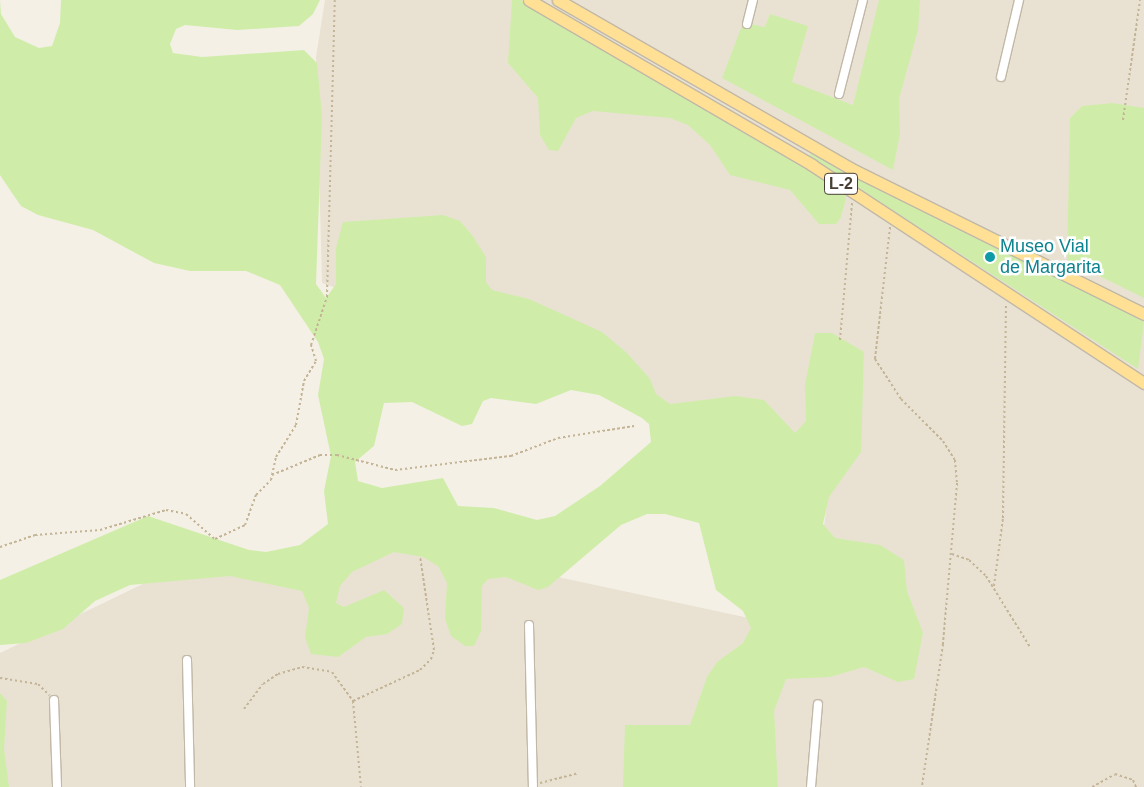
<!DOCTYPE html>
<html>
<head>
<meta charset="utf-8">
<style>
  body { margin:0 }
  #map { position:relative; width:1144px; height:787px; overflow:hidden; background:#f4f0e5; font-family:Arial,sans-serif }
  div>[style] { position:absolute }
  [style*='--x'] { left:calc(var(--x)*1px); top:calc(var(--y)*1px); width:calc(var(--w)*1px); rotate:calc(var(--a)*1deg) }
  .residential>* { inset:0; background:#e9e2d3 }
  .green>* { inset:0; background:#cfeda9 }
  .path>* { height:2px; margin-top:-1px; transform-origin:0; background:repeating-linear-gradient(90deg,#c4b496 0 2.5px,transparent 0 5px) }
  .roads { filter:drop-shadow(1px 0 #c1b8a7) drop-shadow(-1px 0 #c1b8a7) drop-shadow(0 1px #c1b8a7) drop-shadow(0 -1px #c1b8a7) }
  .street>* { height:8px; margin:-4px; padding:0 4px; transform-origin:4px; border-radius:4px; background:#fff }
  .primary>* { height:11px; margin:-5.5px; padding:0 5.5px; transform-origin:5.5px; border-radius:5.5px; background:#ffe094 }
  .dots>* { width:14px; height:14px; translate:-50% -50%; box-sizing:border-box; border:2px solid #fff; border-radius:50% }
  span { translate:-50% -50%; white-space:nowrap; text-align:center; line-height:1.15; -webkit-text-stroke:5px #fff; paint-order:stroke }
  .shield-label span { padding:1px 4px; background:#fff; border:1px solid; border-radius:4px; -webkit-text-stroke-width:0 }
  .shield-label { font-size:16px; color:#484034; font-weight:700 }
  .culture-label { font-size:18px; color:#0d838f }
  .left { translate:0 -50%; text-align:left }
</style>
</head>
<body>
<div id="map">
  <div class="residential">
    <div style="clip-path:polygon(325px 0,1144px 0,1144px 787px,0 787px,0 653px,151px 580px,390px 541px,810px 631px,829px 489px,660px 400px,322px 283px,316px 57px)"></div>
  </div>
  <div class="green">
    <div style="clip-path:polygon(evenodd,0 0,1px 14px,15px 37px,39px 48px,52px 46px,60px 23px,61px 0,320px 0,313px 14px,299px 26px,237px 30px,185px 25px,176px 29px,170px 44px,173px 53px,202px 57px,304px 50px,317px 63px,322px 116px,316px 284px,326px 298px,336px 284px,336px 248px,343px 222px,443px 215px,460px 221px,472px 235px,486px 257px,486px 282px,492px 290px,529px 299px,602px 332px,627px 353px,650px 379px,656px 394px,670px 404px,736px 396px,764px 400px,795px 433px,806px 421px,805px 385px,815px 333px,832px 333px,864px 352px,861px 452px,829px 497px,823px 524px,835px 538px,880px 545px,904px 560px,907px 591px,923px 633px,914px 679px,898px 682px,864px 667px,830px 677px,786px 679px,774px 711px,778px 787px,623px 787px,625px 725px,690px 725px,707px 677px,717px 662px,743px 643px,751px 628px,743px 611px,716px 590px,699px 523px,665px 514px,647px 514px,621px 525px,548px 587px,538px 590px,506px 577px,488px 579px,482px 586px,481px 631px,474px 646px,465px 646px,451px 636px,445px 619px,447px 583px,438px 566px,423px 557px,394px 552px,352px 572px,340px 586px,336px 603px,344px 607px,384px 590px,404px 608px,402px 624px,387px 634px,366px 637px,338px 657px,311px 654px,305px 637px,309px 608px,302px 591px,230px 576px,130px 585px,95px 601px,63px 629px,26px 643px,0 645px,0 580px,148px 516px,249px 550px,266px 552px,300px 545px,328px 524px,324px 491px,331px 456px,318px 395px,324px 359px,318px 342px,280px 285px,246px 271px,190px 271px,154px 263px,93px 230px,38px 215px,21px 206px,12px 193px,0 175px,0 0,571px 390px,599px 395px,642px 418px,649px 424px,651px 442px,600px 486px,555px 516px,537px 520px,494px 508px,458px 506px,443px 478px,382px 488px,358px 481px,355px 462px,374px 446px,384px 403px,412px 402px,462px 426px,472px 424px,483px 401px,491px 398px,536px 404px,571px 390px)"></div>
    <div style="clip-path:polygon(512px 0,521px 0,842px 189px,846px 198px,841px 217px,836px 224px,819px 224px,790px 190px,730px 175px,710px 145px,688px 125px,670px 118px,593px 111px,576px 118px,558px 151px,549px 150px,540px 135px,538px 98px,508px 63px)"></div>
    <div style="clip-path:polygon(879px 0,920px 0,918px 30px,899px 99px,900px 134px,893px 170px,722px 78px,743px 23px,765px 27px,770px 14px,808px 26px,792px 82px,853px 105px)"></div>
    <div style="clip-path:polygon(1112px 103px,1144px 108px,1144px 298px,1067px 260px,1070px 118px,1082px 106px)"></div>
    <div style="clip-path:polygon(811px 153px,1144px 322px,1138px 369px,809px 156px)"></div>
    <div style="clip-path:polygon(0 693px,7px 701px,4px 749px,9px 787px,0 787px)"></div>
  </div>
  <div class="path">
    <div style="--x:1123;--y:120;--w:121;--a:-81.9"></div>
    <div style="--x:890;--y:227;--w:133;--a:96.5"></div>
    <div style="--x:875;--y:359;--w:48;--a:57"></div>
    <div style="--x:901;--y:399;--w:59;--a:45"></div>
    <div style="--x:943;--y:441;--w:22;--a:58"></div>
    <div style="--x:955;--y:460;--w:23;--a:85"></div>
    <div style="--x:957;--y:483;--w:162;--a:95"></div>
    <div style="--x:943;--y:644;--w:145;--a:98.4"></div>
    <div style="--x:840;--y:340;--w:138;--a:-85"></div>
    <div style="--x:272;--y:475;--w:52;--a:-22.6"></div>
    <div style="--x:320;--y:455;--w:17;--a:0"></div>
    <div style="--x:337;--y:455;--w:60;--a:14.5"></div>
    <div style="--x:395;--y:470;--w:117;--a:-6.9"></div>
    <div style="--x:511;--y:456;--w:50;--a:-21"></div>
    <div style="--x:558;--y:438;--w:77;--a:-9"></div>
    <div style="--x:0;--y:547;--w:37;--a:-19"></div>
    <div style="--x:35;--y:535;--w:65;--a:-4.4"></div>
    <div style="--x:100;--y:530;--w:69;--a:-16.9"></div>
    <div style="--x:166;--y:510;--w:20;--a:11"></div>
    <div style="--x:186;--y:514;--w:38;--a:41"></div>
    <div style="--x:215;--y:539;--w:33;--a:-25"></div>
    <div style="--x:245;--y:525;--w:32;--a:-70"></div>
    <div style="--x:256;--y:495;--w:21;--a:-45"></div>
    <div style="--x:271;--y:480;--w:24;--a:-78"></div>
    <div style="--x:276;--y:457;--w:38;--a:-58"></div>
    <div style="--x:296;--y:425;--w:45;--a:-79.7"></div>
    <div style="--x:304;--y:381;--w:23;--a:-59"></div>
    <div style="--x:316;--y:361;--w:17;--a:-107"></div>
    <div style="--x:311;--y:345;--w:51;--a:-71.6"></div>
    <div style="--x:327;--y:297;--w:297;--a:-88.5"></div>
    <div style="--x:952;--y:554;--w:18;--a:19"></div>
    <div style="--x:969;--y:560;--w:23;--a:43"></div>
    <div style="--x:986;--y:576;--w:84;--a:58.2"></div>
    <div style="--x:994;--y:586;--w:69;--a:-82.5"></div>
    <div style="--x:1003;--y:518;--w:213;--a:-89.2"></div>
    <div style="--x:0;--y:678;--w:38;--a:9"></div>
    <div style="--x:38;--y:684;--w:16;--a:45"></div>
    <div style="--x:353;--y:701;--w:74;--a:-24.8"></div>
    <div style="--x:420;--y:670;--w:16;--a:-45"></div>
    <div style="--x:431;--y:659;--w:9;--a:-72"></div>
    <div style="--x:434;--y:650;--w:95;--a:-98.5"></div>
    <div style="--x:244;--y:709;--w:31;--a:-53"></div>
    <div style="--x:263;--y:684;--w:18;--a:-34"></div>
    <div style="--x:278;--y:674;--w:25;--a:-16"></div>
    <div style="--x:302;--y:667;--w:30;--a:9"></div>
    <div style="--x:332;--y:672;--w:36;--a:54"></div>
    <div style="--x:353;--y:701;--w:86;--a:84.7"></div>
    <div style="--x:540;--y:783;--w:40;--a:-14.4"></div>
    <div style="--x:1092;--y:787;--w:26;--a:-29"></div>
    <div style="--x:1115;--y:774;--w:19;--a:18"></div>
    <div style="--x:1133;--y:780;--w:8;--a:67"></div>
  </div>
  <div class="roads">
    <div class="street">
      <div style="--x:747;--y:24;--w:25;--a:-76"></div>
      <div style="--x:1001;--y:77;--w:79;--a:-76.8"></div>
      <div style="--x:839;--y:94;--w:97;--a:-75.7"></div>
      <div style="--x:529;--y:625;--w:162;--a:88.6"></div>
      <div style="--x:187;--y:660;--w:127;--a:88.6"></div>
      <div style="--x:54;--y:700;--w:87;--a:88"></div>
      <div style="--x:811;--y:787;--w:83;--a:-85.2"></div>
    </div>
    <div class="primary">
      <div style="--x:529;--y:0;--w:328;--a:30.2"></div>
      <div style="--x:812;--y:165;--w:397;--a:33.3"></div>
      <div style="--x:558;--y:0;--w:337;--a:29.9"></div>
      <div style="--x:850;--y:168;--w:328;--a:26.4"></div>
    </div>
  </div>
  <div class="dots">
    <div style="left:990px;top:257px;background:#0f9aa8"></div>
  </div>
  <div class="shield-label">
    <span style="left:841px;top:184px">L-2</span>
  </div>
  <div class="culture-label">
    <span class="left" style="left:1000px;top:257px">Museo Vial<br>de Margarita</span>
  </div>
</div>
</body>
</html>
